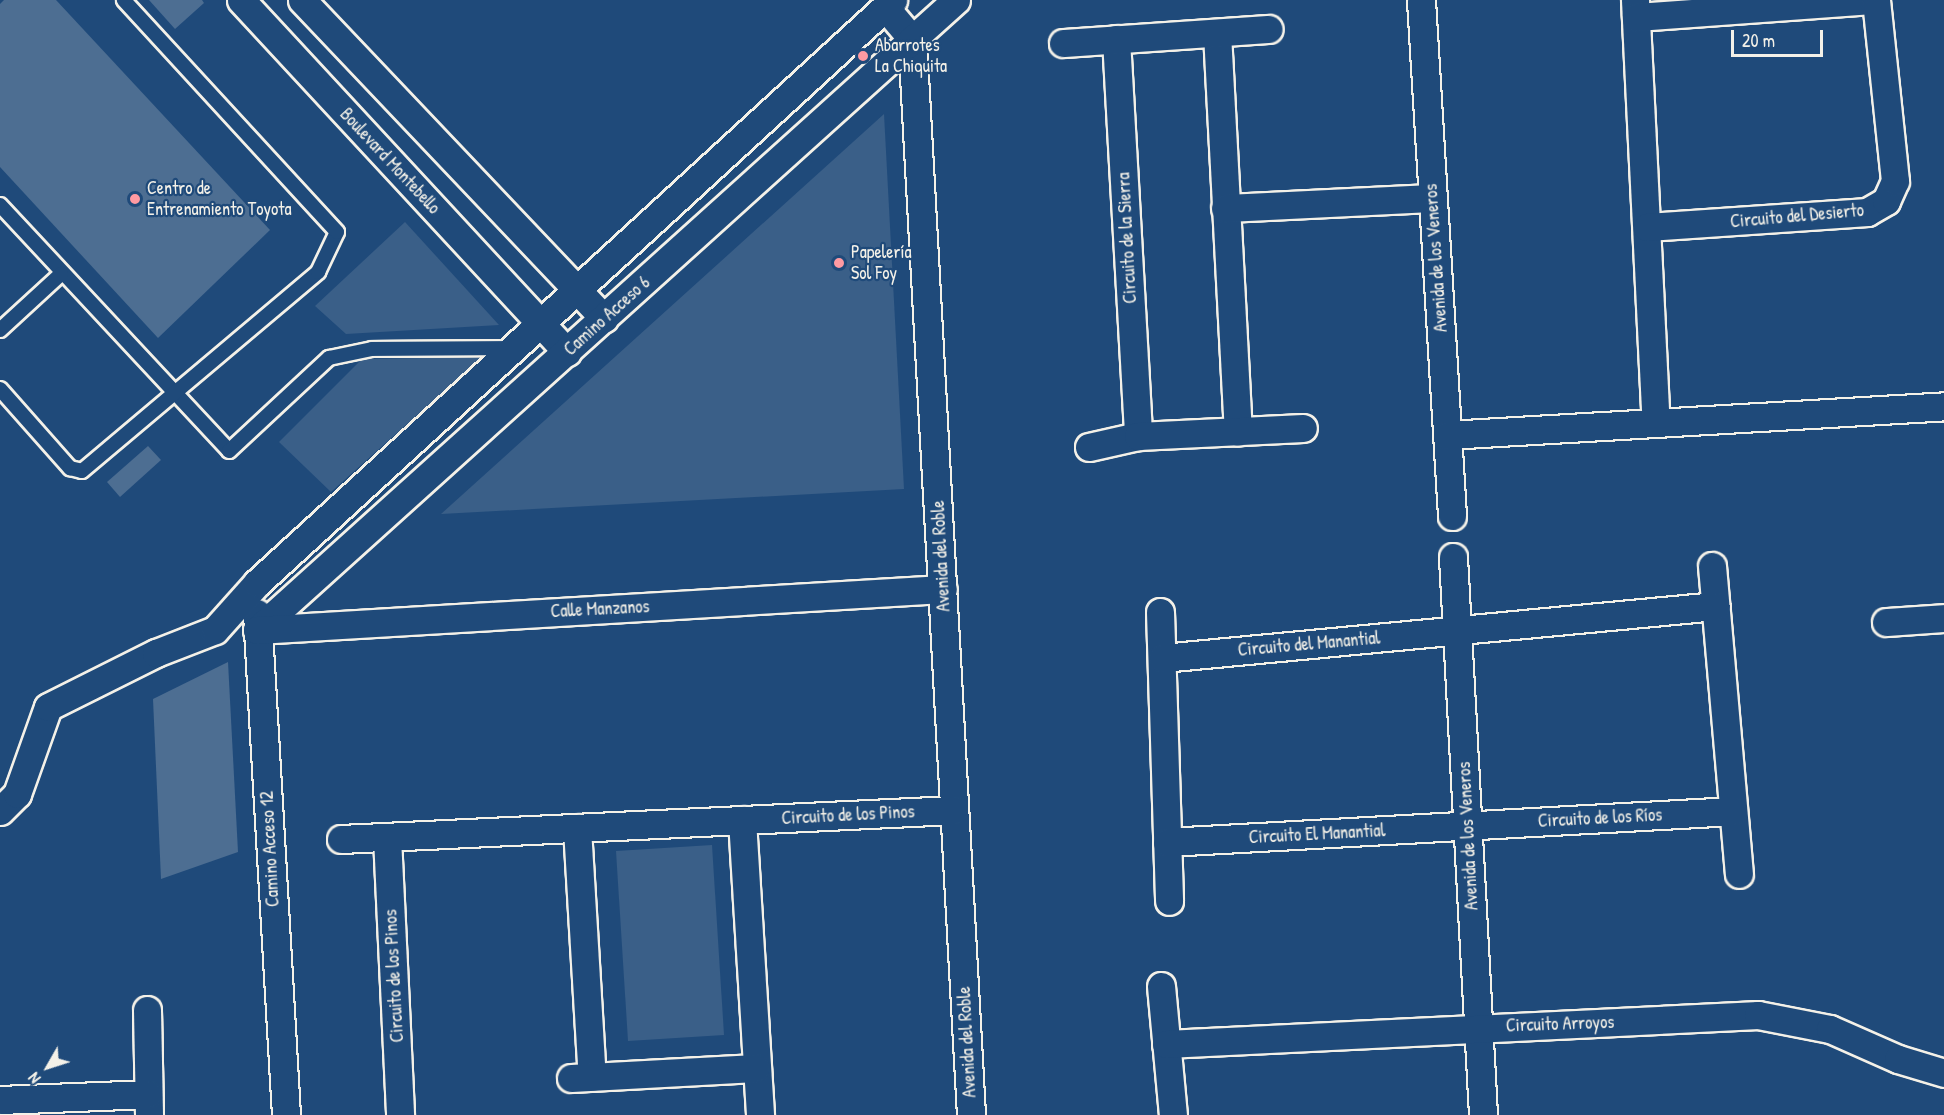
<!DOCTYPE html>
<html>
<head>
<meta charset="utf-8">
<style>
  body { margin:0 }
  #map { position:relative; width:1944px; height:1115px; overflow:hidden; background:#1f4a7a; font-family:"Patrick Hand",sans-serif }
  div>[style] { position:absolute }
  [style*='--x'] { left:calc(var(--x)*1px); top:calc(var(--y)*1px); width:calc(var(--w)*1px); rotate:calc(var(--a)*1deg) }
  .green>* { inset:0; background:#3a5f88 }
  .building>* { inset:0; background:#4d6e92 }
  .roads { filter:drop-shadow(2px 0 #f4f1e8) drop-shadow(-2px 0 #f4f1e8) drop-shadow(0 2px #f4f1e8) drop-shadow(0 -2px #f4f1e8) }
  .service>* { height:14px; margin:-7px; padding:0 7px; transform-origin:7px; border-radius:7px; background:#1f4a7a }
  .minor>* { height:27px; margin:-13.5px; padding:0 13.5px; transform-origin:13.5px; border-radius:13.5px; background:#1f4a7a }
  .dots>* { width:16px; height:16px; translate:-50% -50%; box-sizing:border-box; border:3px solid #1f4a7a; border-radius:50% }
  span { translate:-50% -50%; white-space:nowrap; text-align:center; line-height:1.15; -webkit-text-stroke:4.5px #1f4a7a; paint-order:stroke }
  .poi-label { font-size:18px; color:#f4f1e8 }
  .left { translate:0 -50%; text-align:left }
  .street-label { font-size:18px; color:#f4f1e8 }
  .north { position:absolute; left:18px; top:1037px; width:60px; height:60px; -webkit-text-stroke:4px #1f4a7a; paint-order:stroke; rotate:231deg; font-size:16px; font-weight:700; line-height:24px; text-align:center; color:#f4f1e8 }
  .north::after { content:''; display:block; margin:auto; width:21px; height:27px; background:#f4f1e8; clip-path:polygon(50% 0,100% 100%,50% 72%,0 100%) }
  .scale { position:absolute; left:1731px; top:30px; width:92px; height:27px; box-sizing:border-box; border:3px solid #f4f1e8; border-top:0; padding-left:8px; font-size:18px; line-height:21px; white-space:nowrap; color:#f4f1e8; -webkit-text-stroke:4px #1f4a7a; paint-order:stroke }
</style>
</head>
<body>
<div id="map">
  <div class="green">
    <div style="clip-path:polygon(884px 114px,904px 489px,441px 514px)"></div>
    <div style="clip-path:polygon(405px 222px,499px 325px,346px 334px,315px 306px)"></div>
    <div style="clip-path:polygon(482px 357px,331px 492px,279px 442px,362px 359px)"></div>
    <div style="clip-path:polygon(712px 845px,724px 1035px,628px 1041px,616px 851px)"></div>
  </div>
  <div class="building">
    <div style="clip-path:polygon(4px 0,56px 0,270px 230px,158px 338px,0 167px,0 4px)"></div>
    <div style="clip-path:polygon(149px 0,202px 0,204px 3px,175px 29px)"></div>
    <div style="clip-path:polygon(148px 446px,161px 460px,120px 497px,107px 482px)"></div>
    <div style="clip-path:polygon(228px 662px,238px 852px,161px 879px,153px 699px)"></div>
  </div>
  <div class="roads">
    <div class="service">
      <div style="--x:0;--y:205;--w:336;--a:47"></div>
      <div style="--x:229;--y:451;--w:137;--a:-42.9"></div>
      <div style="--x:329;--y:358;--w:44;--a:-11.8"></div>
      <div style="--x:372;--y:349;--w:137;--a:-0.4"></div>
      <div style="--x:0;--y:330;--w:83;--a:-42.6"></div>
      <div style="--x:0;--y:389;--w:106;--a:48.5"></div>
      <div style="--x:70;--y:468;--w:12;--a:14"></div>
      <div style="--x:82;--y:471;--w:309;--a:-40.1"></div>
      <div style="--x:318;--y:272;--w:44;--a:-64.6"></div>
      <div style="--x:337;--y:232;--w:315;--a:-132.6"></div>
    </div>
    <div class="minor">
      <div style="--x:241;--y:0;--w:480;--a:47.2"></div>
      <div style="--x:302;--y:0;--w:439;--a:46.5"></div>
      <div style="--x:1421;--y:0;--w:517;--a:86.56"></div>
      <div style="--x:1635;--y:0;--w:423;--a:87.2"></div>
      <div style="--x:885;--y:7;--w:42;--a:49.8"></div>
      <div style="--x:912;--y:39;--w:1078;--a:86.86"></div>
      <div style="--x:1636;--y:17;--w:237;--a:-4.1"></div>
      <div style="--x:1217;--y:33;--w:399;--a:87"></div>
      <div style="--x:1116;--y:39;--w:398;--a:86.8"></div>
      <div style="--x:1063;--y:43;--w:206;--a:-3.9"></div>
      <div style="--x:1225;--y:208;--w:208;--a:-2.8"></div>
      <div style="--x:1647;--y:227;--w:221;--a:-3.9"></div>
      <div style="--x:1867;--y:212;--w:22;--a:-30"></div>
      <div style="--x:1886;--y:201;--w:22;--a:-66"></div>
      <div style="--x:1895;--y:181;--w:182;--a:-96"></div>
      <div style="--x:1447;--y:435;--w:498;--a:-3.3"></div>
      <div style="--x:1089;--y:447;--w:50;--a:-12.7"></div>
      <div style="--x:1138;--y:436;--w:165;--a:-2.8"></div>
      <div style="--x:1453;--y:557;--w:559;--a:86.92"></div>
      <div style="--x:1712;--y:566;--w:309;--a:85"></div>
      <div style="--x:1160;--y:612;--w:289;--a:88.2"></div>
      <div style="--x:257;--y:613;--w:503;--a:86.69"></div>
      <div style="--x:1886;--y:622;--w:58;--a:-3.9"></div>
      <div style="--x:257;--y:630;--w:941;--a:-42.03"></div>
      <div style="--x:257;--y:630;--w:687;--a:-3.42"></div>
      <div style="--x:1162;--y:658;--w:556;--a:-5.36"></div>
      <div style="--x:0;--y:811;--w:24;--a:-45"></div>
      <div style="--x:17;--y:794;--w:92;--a:-70.4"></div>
      <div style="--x:48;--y:707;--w:121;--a:-26.6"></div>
      <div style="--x:156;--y:653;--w:63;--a:-21.3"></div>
      <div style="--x:215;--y:630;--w:63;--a:-48.2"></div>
      <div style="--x:257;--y:583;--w:863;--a:-42.51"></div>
      <div style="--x:742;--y:820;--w:296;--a:86.5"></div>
      <div style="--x:577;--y:828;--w:249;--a:86.6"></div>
      <div style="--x:387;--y:837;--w:278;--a:87.3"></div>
      <div style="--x:341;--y:839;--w:614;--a:-2.71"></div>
      <div style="--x:1167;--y:842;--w:567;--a:-3.13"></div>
      <div style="--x:1161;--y:986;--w:130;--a:84.7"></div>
      <div style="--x:147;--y:1010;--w:105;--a:88.9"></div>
      <div style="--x:1166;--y:1044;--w:593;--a:-2.8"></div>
      <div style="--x:1758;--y:1015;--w:73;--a:11"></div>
      <div style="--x:1830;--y:1029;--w:74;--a:23.8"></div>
      <div style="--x:1898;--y:1059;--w:48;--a:16.9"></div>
      <div style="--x:571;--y:1078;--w:185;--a:-3.1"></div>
      <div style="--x:0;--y:1100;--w:148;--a:-2.3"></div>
    </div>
  </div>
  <div class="dots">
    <div style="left:863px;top:56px;background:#ff9aa2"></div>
    <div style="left:135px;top:199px;background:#ff9aa2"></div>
    <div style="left:839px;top:263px;background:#ff9aa2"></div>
  </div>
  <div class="poi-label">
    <span class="left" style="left:875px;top:56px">Abarrotes<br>La Chiquita</span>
    <span class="left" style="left:147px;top:199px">Centro de<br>Entrenamiento Toyota</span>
    <span class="left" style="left:851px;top:263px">Papelería<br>Sol Foy</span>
  </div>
  <div class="street-label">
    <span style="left:390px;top:161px;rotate:47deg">Boulevard Montebello</span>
    <span style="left:1797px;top:216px;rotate:-5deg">Circuito del Desierto</span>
    <span style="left:1127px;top:238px;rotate:-93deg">Circuito de la Sierra</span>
    <span style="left:1436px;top:258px;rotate:-94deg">Avenida de los Veneros</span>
    <span style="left:607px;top:316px;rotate:-42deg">Camino Acceso 6</span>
    <span style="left:941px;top:556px;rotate:-93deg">Avenida del Roble</span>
    <span style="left:600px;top:609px;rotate:-3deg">Calle Manzanos</span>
    <span style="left:1309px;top:644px;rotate:-5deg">Circuito del Manantial</span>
    <span style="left:848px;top:815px;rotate:-3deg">Circuito de los Pinos</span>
    <span style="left:1600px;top:818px;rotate:-3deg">Circuito de los Ríos</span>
    <span style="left:1317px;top:834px;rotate:-3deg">Circuito El Manantial</span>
    <span style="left:1468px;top:836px;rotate:-93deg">Avenida de los Veneros</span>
    <span style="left:270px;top:849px;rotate:-93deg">Camino Acceso 12</span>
    <span style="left:394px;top:976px;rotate:-93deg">Circuito de los Pinos</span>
    <span style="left:1560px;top:1024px;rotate:-2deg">Circuito Arroyos</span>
    <span style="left:967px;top:1042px;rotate:-93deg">Avenida del Roble</span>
  </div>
  <div class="north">N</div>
  <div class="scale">20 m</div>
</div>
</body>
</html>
